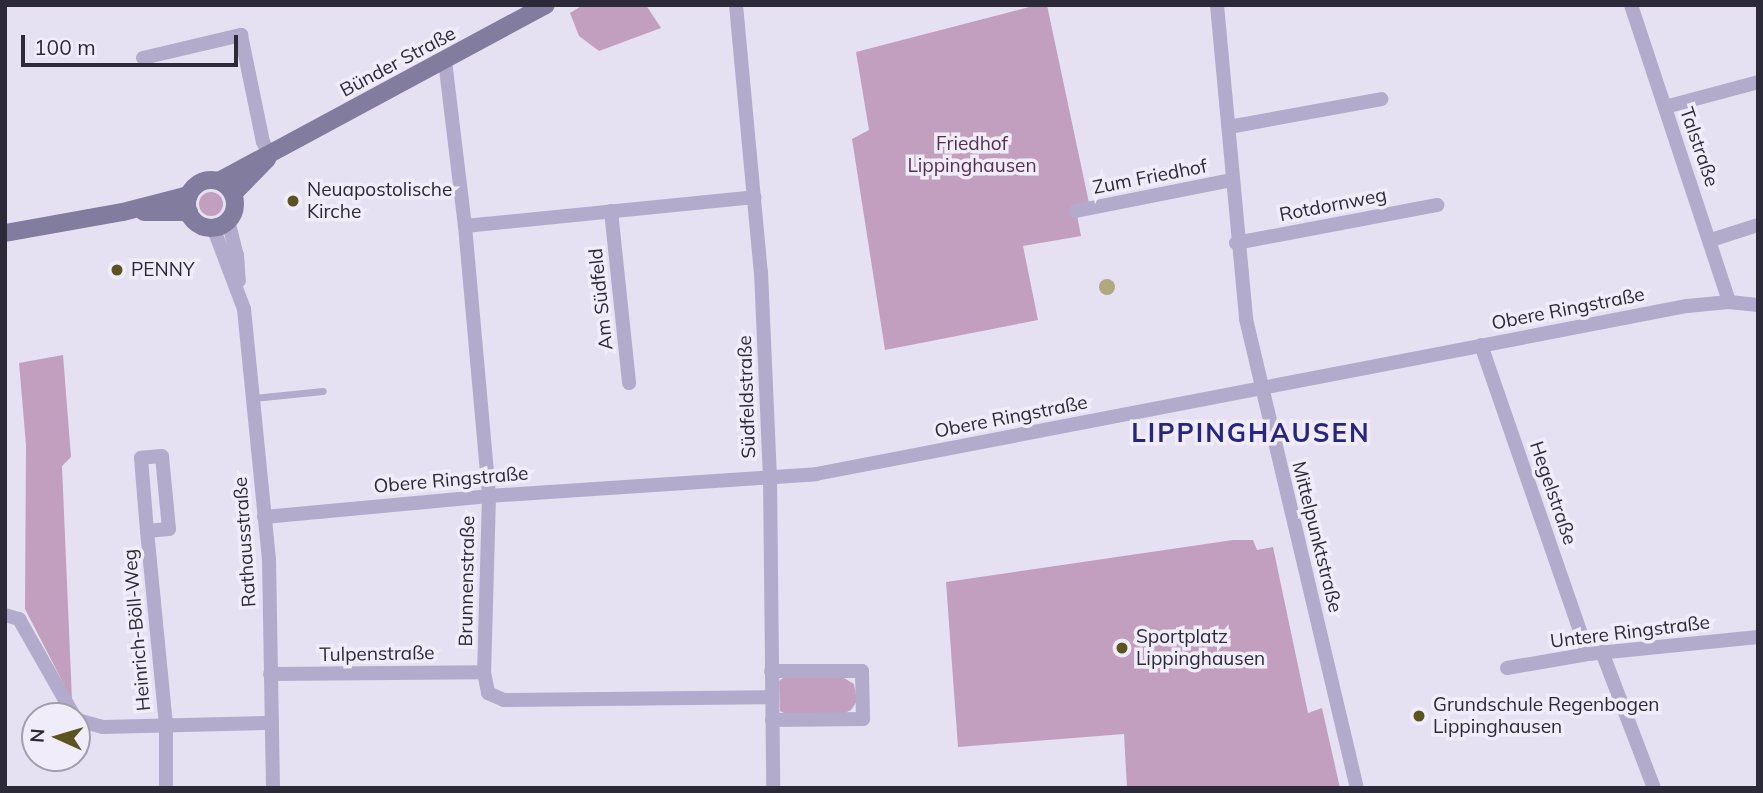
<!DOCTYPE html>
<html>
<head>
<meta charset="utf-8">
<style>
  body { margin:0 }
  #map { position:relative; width:1763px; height:793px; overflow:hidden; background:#e6e0f3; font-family:Mulish,sans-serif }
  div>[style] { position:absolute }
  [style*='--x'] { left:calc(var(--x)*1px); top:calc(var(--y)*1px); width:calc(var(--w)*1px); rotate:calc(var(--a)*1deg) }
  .green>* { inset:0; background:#c29fbe }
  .round { border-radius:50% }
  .water>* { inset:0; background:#b0a87f }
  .service>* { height:7px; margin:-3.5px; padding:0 3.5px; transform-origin:3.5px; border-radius:3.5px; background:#b3abcb }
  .minor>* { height:14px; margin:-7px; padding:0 7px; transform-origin:7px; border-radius:7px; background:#b3abcb }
  .secondary>* { height:18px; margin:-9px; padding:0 9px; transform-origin:9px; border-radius:9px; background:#827c9f }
  .secondary>.ring { margin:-9px; padding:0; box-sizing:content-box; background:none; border:18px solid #827c9f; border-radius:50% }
  .dots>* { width:19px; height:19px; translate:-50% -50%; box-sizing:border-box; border:4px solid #f1ecfa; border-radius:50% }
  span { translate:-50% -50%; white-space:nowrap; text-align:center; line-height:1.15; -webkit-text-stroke:7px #f1ecfa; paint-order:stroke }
  .street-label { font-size:19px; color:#2c2a39 }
  .park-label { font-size:19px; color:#582e51 }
  .poi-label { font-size:19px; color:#2c2a39 }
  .left { translate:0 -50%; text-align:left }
  .district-label { font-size:26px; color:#272488; font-weight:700; letter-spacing:2px }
  .frame { position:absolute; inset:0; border:7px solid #2c2a39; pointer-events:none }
  .north { position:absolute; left:21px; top:702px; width:70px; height:70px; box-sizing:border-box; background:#f1ecfa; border:2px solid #a29ead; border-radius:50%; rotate:274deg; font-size:19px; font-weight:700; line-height:28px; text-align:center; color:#2c2a39 }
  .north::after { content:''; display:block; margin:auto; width:24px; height:32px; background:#5b5320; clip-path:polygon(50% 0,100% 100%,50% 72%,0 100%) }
  .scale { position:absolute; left:21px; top:35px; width:217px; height:32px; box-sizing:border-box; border:4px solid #2c2a39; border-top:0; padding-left:9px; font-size:21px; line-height:24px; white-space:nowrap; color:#2c2a39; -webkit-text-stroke:5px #f1ecfa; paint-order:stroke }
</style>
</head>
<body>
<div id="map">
  <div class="green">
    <div style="clip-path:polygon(583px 5px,646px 5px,661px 28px,599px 51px,579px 36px,570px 13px)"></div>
    <div style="clip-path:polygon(1037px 5px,1047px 5px,1089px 203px,1075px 205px,1081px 236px,1023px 246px,1038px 320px,885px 350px,852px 139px,869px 130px,856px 52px)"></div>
    <div class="round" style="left:199px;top:192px;width:24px;height:24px"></div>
    <div style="clip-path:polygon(63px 355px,71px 457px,62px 466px,72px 700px,25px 609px,26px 445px,19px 363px)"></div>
    <div style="clip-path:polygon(1233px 540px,1253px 540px,1257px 550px,1273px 547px,1308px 713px,1322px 708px,1340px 788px,1127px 788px,1124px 734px,958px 747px,946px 582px)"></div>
    <div style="clip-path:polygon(783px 678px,844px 678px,854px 684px,857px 701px,851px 710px,845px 713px,784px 713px,780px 711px,779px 681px)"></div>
  </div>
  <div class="water">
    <div class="round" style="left:1099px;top:279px;width:16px;height:16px"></div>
  </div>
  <div class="service">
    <div style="--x:253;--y:398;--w:70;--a:-5.7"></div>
  </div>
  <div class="minor">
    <div style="--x:736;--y:5;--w:268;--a:84.7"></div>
    <div style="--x:761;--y:272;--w:204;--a:87.5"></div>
    <div style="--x:770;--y:476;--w:312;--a:89.4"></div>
    <div style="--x:1217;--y:5;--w:315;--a:84.7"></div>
    <div style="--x:1246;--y:319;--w:482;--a:76.7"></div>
    <div style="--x:1631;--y:5;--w:313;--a:71.7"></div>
    <div style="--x:143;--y:58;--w:101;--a:-13.2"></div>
    <div style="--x:241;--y:35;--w:109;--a:78.4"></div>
    <div style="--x:263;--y:142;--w:15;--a:62"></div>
    <div style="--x:445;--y:61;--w:166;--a:83.1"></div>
    <div style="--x:465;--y:226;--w:271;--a:84.9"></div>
    <div style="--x:489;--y:496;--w:176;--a:91.6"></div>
    <div style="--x:484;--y:672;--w:21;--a:79"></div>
    <div style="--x:488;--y:693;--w:17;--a:24"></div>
    <div style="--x:504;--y:700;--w:268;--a:-0.6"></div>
    <div style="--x:1665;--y:107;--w:96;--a:-15"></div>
    <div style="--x:1229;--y:127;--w:155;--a:-10.4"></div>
    <div style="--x:611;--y:211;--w:173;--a:84"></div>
    <div style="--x:1076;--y:211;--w:158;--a:-11.3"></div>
    <div style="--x:228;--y:220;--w:36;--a:76"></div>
    <div style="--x:237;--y:255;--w:26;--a:86"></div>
    <div style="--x:465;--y:226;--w:291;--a:-5.7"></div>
    <div style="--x:213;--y:227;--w:88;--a:69.3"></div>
    <div style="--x:244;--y:309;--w:251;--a:84.3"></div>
    <div style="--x:269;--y:559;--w:229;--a:89"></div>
    <div style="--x:1711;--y:240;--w:49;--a:-17.7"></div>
    <div style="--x:1236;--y:243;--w:205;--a:-10.7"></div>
    <div style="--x:1481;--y:345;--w:327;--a:70.9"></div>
    <div style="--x:264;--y:517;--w:226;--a:-5.3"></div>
    <div style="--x:489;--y:496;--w:328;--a:-3.8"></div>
    <div style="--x:816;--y:474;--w:887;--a:-10.92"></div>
    <div style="--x:1687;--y:306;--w:42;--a:-5.4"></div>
    <div style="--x:1729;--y:302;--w:29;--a:6"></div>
    <div style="--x:147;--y:531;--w:22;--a:-5"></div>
    <div style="--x:169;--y:529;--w:73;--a:-95.5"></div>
    <div style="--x:162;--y:456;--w:21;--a:175"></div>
    <div style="--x:141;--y:458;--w:73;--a:85.3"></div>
    <div style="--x:147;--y:531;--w:195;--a:84.4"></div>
    <div style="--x:166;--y:725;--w:60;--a:90"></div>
    <div style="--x:5;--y:615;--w:15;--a:16"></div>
    <div style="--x:19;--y:619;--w:112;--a:60.4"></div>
    <div style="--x:1602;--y:652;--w:146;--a:69.1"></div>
    <div style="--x:1507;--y:668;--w:82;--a:-9.8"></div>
    <div style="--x:1588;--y:654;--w:171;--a:-5.7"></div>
    <div style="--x:771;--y:671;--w:91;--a:0"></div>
    <div style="--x:862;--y:671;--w:48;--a:88.8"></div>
    <div style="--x:863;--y:719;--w:91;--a:179.4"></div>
    <div style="--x:270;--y:674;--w:214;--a:-0.5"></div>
    <div style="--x:77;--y:720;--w:27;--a:15"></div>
    <div style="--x:103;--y:727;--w:169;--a:-1.4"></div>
  </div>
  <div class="secondary">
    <div class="ring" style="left:187px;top:180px;width:30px;height:30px"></div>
    <div style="--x:219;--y:181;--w:371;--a:-28.3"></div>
    <div style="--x:233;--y:194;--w:49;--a:-45.8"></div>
    <div style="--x:144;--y:212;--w:45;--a:0"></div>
    <div style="--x:5;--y:233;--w:120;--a:-10.1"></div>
    <div style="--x:123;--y:212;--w:68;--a:-14.4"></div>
  </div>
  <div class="dots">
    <div style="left:293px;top:201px;background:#5b5320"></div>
    <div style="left:117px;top:270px;background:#5b5320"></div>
    <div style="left:1122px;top:648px;background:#5b5320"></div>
    <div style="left:1419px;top:716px;background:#5b5320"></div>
  </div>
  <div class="street-label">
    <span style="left:398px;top:62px;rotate:-28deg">Bünder Straße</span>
    <span style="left:1699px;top:147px;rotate:71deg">Talstraße</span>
    <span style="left:1150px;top:177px;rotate:-11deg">Zum Friedhof</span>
    <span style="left:1333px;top:205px;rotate:-11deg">Rotdornweg</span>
    <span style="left:601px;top:299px;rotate:-96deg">Am Südfeld</span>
    <span style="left:1568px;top:309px;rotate:-11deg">Obere Ringstraße</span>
    <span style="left:747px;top:397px;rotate:-92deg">Südfeldstraße</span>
    <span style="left:1011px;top:417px;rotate:-11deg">Obere Ringstraße</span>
    <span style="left:451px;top:480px;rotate:-5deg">Obere Ringstraße</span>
    <span style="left:1553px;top:493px;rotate:71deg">Hegelstraße</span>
    <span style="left:1317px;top:537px;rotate:76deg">Mittelpunktstraße</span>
    <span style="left:245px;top:542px;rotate:-94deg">Rathausstraße</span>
    <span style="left:467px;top:581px;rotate:-89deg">Brunnenstraße</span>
    <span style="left:137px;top:630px;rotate:-95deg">Heinrich-Böll-Weg</span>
    <span style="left:1630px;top:632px;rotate:-7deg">Untere Ringstraße</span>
    <span style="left:377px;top:654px;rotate:-1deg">Tulpenstraße</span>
  </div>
  <div class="park-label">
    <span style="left:972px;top:155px">Friedhof<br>Lippinghausen</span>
  </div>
  <div class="poi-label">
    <span class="left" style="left:307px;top:201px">Neuapostolische<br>Kirche</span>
    <span class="left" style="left:131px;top:270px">PENNY</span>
    <span class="left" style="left:1136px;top:648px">Sportplatz<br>Lippinghausen</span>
    <span class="left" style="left:1433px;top:716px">Grundschule Regenbogen<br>Lippinghausen</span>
  </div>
  <div class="district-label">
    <span style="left:1251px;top:433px">LIPPINGHAUSEN</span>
  </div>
  <div class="frame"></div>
  <div class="north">N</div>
  <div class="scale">100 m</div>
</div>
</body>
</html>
